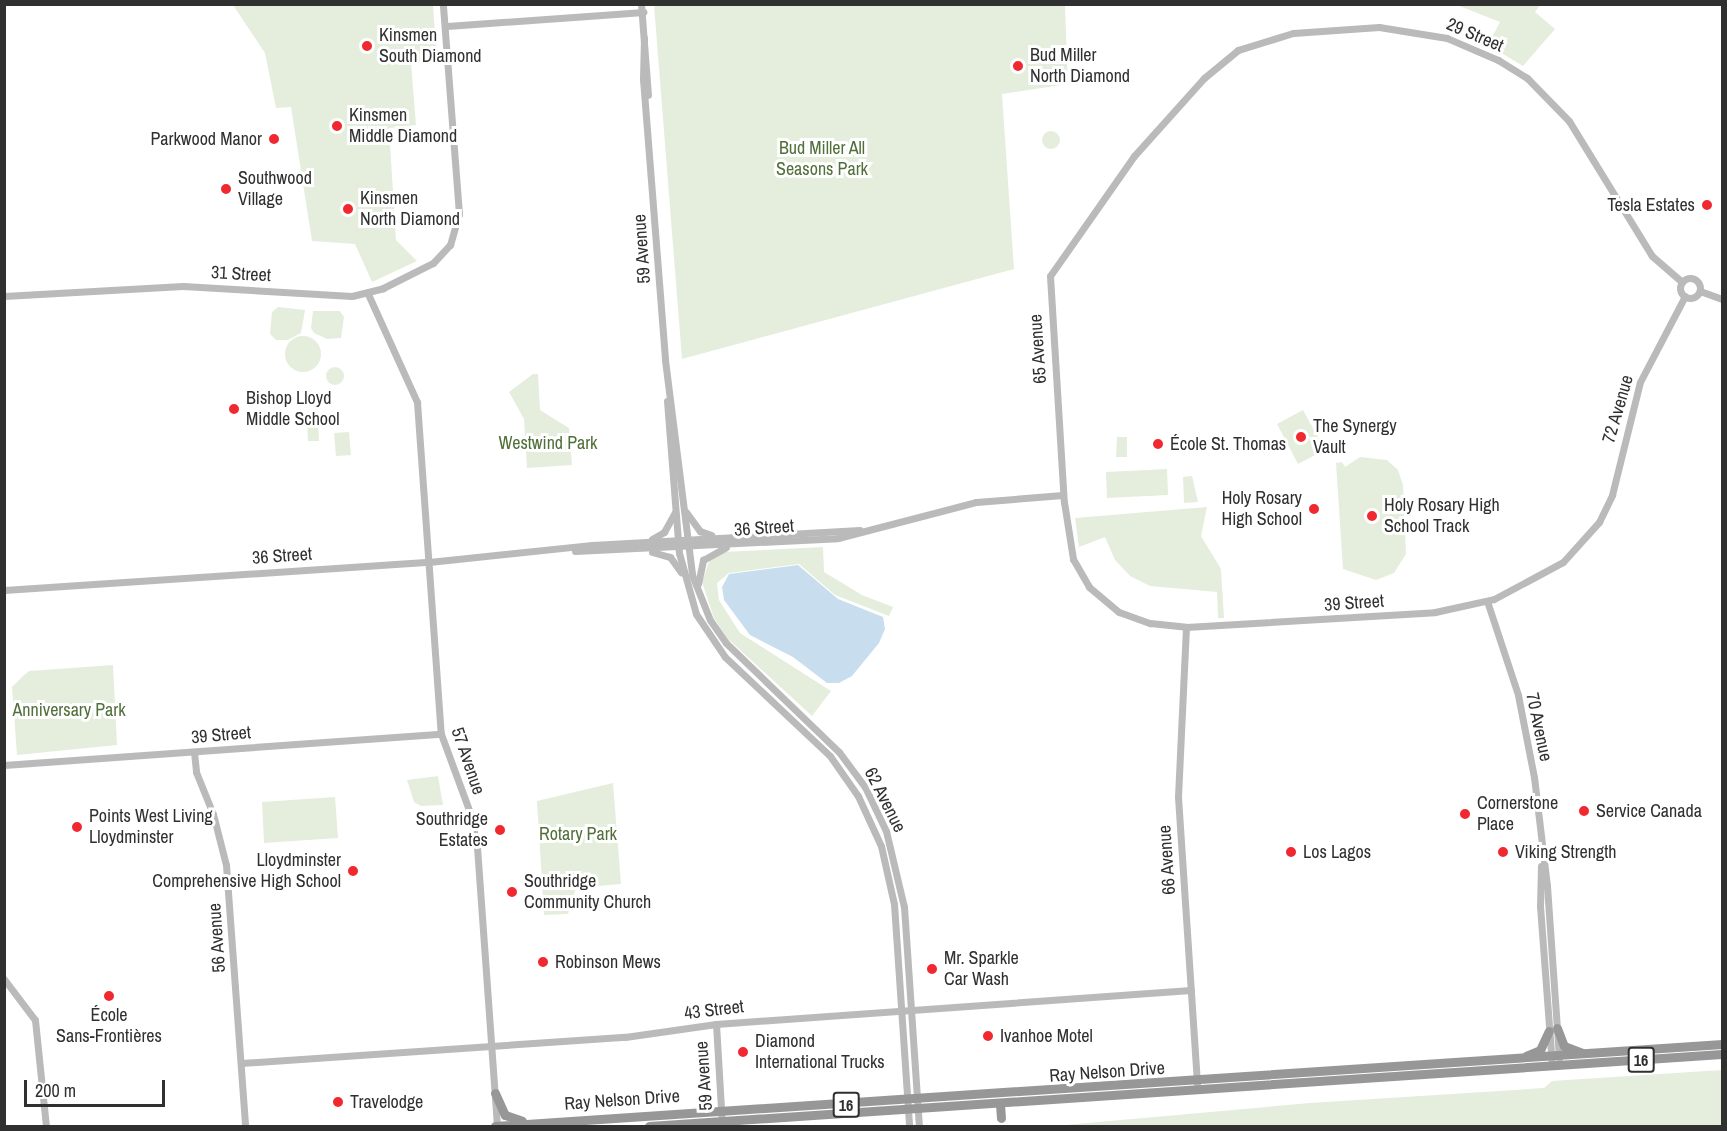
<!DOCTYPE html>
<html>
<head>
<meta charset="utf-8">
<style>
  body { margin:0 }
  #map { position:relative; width:1727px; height:1131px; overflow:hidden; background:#fff; font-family:"Archivo Narrow",sans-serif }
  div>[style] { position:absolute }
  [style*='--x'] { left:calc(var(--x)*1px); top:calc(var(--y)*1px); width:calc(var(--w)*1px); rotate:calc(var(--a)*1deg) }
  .green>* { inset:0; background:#e5eedd }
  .round { border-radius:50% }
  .water>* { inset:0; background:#c8deee }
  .secondary>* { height:7px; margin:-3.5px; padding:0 3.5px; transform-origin:3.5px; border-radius:3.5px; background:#bababa }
  .secondary>.ring { margin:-3.5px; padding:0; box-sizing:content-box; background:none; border:7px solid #bababa; border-radius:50% }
  .highway>* { height:9px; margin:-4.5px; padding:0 4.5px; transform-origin:4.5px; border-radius:4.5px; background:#979797 }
  .dots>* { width:16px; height:16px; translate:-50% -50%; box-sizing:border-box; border:3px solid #fff; border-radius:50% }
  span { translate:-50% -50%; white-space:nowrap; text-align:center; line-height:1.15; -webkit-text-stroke:6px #fff; paint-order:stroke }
  .shield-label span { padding:2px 4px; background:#fff; border:2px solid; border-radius:4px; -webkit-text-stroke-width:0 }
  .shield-label { font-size:16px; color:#303030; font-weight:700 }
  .street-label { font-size:18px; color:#303030 }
  .poi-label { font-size:18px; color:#303030 }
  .left { translate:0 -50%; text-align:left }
  .right { translate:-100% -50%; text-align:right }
  .park-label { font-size:18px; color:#516f3a }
  .frame { position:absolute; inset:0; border:6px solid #303030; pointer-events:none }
  .scale { position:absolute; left:24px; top:1080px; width:141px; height:27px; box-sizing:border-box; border:3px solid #303030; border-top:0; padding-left:8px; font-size:18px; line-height:21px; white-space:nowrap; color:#303030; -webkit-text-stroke:4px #fff; paint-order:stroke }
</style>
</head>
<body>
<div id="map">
  <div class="green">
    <div style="clip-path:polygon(233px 5px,433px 5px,437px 60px,411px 62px,416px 125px,389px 128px,396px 240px,417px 261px,372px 282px,355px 244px,312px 241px,291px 107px,276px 108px,265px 53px)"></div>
    <div style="clip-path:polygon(654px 5px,1065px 5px,1068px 84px,1002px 94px,1014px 269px,682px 359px)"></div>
    <div style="clip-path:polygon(1457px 5px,1540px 5px,1535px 12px,1555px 29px,1523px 66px,1488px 45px,1500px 22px)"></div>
    <div class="round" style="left:1042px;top:131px;width:18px;height:18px"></div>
    <div style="clip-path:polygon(278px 307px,305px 310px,301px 333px,288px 340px,276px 340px,270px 334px,272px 312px)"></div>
    <div style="clip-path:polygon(313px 311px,340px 311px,344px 317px,341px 338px,327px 339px,314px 333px,311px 328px)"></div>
    <div class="round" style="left:285px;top:336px;width:36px;height:36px"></div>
    <div class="round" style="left:326px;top:367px;width:18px;height:18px"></div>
    <div style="clip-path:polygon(533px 374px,538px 374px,540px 410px,569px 428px,572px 465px,527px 468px,524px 419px,509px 392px)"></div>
    <div style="clip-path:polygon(1303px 410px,1325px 450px,1298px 464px,1277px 424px)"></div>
    <div style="clip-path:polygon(307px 420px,318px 420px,319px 441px,308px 441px)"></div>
    <div style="clip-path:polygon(349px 432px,351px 455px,336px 456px,334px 433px)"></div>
    <div style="clip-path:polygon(1117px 437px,1127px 437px,1127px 457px,1116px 457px)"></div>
    <div style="clip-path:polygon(1360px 457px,1387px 460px,1398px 470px,1403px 485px,1406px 554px,1394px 573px,1376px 580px,1343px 569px,1336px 463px,1342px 462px,1345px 467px)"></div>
    <div style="clip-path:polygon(1167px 469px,1168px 495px,1107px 498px,1106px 472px)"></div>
    <div style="clip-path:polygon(1192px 476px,1198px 502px,1184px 503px,1183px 477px)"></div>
    <div style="clip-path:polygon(1207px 507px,1201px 536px,1221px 569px,1224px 618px,1218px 618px,1217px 592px,1150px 586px,1130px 576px,1115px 560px,1105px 537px,1079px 547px,1075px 518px)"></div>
    <div style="clip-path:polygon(823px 547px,824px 572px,862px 595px,893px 607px,889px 616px,835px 595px,799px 564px,729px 573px,717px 583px,719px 600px,740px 633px,831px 691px,812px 716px,727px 638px,714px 618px,702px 582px,710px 559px,723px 552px)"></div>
    <div style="clip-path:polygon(113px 665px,117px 745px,17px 755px,12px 687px,23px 676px,29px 671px)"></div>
    <div style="clip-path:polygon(438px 776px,443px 805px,421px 806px,414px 802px,407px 780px)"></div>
    <div style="clip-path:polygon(613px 783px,621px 884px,576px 888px,568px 914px,544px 915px,537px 801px)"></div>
    <div style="clip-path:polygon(335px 797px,338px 838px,264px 843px,262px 802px)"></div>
    <div style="clip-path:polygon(1722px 1070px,1722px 1126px,1054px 1126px,1310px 1103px,1544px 1088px,1552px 1081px)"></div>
  </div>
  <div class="water">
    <div style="clip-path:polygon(798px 565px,838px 599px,883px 617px,885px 629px,879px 643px,852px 676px,839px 683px,827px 683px,793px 657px,750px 635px,724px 600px,722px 587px,729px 574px)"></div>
  </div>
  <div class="secondary">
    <div style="--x:641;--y:4;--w:91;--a:85.6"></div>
    <div style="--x:447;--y:26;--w:197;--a:-4.1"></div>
    <div style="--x:644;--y:38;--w:41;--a:91.4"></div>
    <div style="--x:643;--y:79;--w:282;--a:85.5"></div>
    <div style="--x:665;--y:360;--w:217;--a:82.8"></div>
    <div style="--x:692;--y:575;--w:48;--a:68.2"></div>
    <div style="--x:710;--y:620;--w:28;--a:55"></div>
    <div style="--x:726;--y:643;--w:157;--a:44"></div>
    <div style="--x:839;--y:752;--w:44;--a:53.4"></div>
    <div style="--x:865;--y:787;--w:49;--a:64.5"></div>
    <div style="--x:886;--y:831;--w:78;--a:76.7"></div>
    <div style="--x:904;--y:907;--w:220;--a:86.1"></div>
    <div class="ring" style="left:1680px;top:278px;width:13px;height:13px"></div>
    <div style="--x:1682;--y:282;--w:40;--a:-139"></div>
    <div style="--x:1652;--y:256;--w:158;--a:-121.6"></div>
    <div style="--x:1569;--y:121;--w:60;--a:-134.3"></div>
    <div style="--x:1527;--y:78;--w:34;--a:-148"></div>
    <div style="--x:1498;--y:60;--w:56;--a:-156.7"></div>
    <div style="--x:1447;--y:38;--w:69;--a:-170.8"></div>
    <div style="--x:1379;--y:27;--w:86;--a:176"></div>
    <div style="--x:1293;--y:33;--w:58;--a:162.8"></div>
    <div style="--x:1238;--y:50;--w:44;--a:140.5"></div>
    <div style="--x:1204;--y:78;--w:105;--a:131.9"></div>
    <div style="--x:1134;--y:156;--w:146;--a:125"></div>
    <div style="--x:1050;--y:276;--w:226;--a:86.5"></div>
    <div style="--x:1064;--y:502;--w:58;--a:81"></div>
    <div style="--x:1073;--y:559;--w:32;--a:60"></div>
    <div style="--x:1089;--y:587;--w:39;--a:40"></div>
    <div style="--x:1119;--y:612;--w:33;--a:20"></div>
    <div style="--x:1150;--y:623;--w:36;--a:6"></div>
    <div style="--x:1186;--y:627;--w:249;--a:-3.4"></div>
    <div style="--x:1435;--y:612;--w:60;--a:-12.4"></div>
    <div style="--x:1494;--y:599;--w:78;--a:-28.2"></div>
    <div style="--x:1563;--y:562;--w:54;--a:-48"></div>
    <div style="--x:1599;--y:522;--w:30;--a:-64"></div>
    <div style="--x:1612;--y:495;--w:116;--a:-76.1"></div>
    <div style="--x:1640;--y:382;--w:97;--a:-62.4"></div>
    <div style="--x:1700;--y:291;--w:23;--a:20"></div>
    <div style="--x:368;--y:294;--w:119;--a:65.6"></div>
    <div style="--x:417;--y:402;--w:333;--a:85.9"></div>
    <div style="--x:441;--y:734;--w:84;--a:69.8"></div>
    <div style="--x:470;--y:813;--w:35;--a:78"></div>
    <div style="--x:477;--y:847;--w:280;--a:85.9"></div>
    <div style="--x:4;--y:296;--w:179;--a:-3.2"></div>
    <div style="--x:183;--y:286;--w:169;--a:3.4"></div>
    <div style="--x:352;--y:296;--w:32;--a:-14"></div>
    <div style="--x:383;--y:288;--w:56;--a:-26.6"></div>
    <div style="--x:433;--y:263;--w:25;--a:-47"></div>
    <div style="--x:450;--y:245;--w:32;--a:-74"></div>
    <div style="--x:459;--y:214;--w:211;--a:-94.4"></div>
    <div style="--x:667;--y:401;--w:152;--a:85.5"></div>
    <div style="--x:679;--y:553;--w:63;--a:74.4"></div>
    <div style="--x:696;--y:614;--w:52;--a:56"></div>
    <div style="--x:725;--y:657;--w:144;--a:43.3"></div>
    <div style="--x:830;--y:756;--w:49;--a:55"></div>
    <div style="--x:858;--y:796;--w:55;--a:65.3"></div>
    <div style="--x:881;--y:846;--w:59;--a:77.4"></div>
    <div style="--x:894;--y:904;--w:223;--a:86.1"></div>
    <div style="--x:686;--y:512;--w:24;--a:54"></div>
    <div style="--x:700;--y:531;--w:12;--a:20"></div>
    <div style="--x:652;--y:539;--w:14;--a:-30"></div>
    <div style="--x:664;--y:532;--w:23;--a:-61"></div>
    <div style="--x:575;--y:551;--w:263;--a:-2.8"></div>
    <div style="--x:838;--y:538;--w:143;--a:-14.6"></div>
    <div style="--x:976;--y:502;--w:87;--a:-4.6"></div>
    <div style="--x:652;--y:552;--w:19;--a:16"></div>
    <div style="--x:670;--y:557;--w:19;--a:54"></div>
    <div style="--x:698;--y:584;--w:25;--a:-78"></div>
    <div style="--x:703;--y:560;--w:26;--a:-29"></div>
    <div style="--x:4;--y:590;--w:426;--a:-3.8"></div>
    <div style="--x:429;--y:562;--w:164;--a:-6"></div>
    <div style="--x:592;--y:545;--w:268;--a:-3.2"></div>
    <div style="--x:1487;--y:601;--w:99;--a:71.7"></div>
    <div style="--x:1518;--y:695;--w:84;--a:79"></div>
    <div style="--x:1534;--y:777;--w:110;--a:83.2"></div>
    <div style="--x:1547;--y:886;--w:173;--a:86"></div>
    <div style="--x:1186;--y:627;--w:170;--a:92.7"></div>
    <div style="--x:1178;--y:797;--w:287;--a:86.2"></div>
    <div style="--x:194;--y:752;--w:20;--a:84"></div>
    <div style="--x:196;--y:772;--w:45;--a:68"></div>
    <div style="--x:213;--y:814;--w:53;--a:75.7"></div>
    <div style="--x:226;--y:865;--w:262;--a:85.8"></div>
    <div style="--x:4;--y:765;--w:438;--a:-4.1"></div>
    <div style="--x:1541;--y:866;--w:40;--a:91.4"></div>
    <div style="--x:1540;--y:906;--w:160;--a:85.7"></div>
    <div style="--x:4;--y:979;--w:51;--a:52.9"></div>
    <div style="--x:35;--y:1020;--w:107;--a:84.1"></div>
    <div style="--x:716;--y:1024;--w:102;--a:86.6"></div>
    <div style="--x:241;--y:1063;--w:385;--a:-3.9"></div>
    <div style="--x:625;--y:1037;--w:92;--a:-8.1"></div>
    <div style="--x:716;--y:1024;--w:476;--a:-4.1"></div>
  </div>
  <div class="highway">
    <div style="--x:1557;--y:1028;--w:19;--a:69"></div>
    <div style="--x:1564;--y:1046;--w:19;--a:21"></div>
    <div style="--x:1526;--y:1056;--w:15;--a:-23"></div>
    <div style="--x:1540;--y:1050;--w:21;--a:-65"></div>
    <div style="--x:495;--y:1093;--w:24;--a:66"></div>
    <div style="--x:505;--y:1115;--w:18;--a:19"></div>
    <div style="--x:1000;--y:1104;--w:14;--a:86"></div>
    <div style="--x:495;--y:1126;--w:1230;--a:-3.82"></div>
    <div style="--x:649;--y:1126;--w:1075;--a:-3.84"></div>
  </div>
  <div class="dots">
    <div style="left:367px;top:46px;background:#f02930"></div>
    <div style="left:1018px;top:66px;background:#f02930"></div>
    <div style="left:337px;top:126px;background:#f02930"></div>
    <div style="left:274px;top:139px;background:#f02930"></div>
    <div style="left:226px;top:189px;background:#f02930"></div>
    <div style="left:1707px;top:205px;background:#f02930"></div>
    <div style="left:348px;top:209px;background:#f02930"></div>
    <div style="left:234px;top:409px;background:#f02930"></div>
    <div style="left:1301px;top:437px;background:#f02930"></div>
    <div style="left:1158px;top:444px;background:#f02930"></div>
    <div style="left:1314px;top:509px;background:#f02930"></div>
    <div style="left:1372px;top:516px;background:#f02930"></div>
    <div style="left:1584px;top:811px;background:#f02930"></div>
    <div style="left:1465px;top:814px;background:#f02930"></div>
    <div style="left:77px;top:827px;background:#f02930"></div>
    <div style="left:500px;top:830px;background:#f02930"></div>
    <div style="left:1291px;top:852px;background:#f02930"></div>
    <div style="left:1503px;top:852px;background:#f02930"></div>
    <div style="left:353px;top:871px;background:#f02930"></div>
    <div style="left:512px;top:892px;background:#f02930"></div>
    <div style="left:543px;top:962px;background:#f02930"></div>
    <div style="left:932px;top:969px;background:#f02930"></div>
    <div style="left:109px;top:996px;background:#f02930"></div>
    <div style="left:988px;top:1036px;background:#f02930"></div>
    <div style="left:743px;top:1052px;background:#f02930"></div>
    <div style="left:338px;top:1102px;background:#f02930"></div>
  </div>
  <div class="shield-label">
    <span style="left:1641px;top:1060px">16</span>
    <span style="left:846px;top:1105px">16</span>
  </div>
  <div class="street-label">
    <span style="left:1475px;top:35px;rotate:23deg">29 Street</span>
    <span style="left:642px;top:249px;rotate:-94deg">59 Avenue</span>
    <span style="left:241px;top:274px;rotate:3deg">31 Street</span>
    <span style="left:1038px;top:349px;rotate:-94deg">65 Avenue</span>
    <span style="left:1618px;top:409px;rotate:-74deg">72 Avenue</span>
    <span style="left:764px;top:528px;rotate:-4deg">36 Street</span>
    <span style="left:282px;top:556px;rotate:-4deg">36 Street</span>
    <span style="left:1354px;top:603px;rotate:-4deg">39 Street</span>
    <span style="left:1539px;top:727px;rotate:78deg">70 Avenue</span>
    <span style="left:221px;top:735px;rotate:-5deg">39 Street</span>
    <span style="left:468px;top:761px;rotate:71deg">57 Avenue</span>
    <span style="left:885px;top:800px;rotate:63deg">62 Avenue</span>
    <span style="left:1167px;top:860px;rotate:-94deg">66 Avenue</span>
    <span style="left:217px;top:938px;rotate:-94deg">56 Avenue</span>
    <span style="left:714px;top:1010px;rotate:-7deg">43 Street</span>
    <span style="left:1107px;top:1072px;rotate:-4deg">Ray Nelson Drive</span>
    <span style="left:704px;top:1076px;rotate:-94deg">59 Avenue</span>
    <span style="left:622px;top:1100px;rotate:-4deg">Ray Nelson Drive</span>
  </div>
  <div class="poi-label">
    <span class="left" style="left:379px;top:46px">Kinsmen<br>South Diamond</span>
    <span class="left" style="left:1030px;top:66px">Bud Miller<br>North Diamond</span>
    <span class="left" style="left:349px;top:126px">Kinsmen<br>Middle Diamond</span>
    <span class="right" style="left:262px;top:139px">Parkwood Manor</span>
    <span class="left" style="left:238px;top:189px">Southwood<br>Village</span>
    <span class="left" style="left:360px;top:209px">Kinsmen<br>North Diamond</span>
    <span class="right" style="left:1695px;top:205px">Tesla Estates</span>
    <span class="left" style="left:246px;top:409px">Bishop Lloyd<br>Middle School</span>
    <span class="left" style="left:1313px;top:437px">The Synergy<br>Vault</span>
    <span class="left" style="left:1170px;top:444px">École St. Thomas</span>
    <span class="right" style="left:1302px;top:509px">Holy Rosary<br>High School</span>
    <span class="left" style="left:1384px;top:516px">Holy Rosary High<br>School Track</span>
    <span class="left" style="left:1477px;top:814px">Cornerstone<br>Place</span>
    <span class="left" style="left:1596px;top:811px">Service Canada</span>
    <span class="left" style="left:89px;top:827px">Points West Living<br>Lloydminster</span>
    <span class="right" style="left:488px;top:830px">Southridge<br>Estates</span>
    <span class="left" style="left:1303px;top:852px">Los Lagos</span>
    <span class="left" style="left:1515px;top:852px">Viking Strength</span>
    <span class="right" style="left:341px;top:871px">Lloydminster<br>Comprehensive High School</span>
    <span class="left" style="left:524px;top:892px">Southridge<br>Community Church</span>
    <span class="left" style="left:944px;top:969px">Mr. Sparkle<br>Car Wash</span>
    <span class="left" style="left:555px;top:962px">Robinson Mews</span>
    <span style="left:109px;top:1026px">École<br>Sans-Frontières</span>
    <span class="left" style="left:1000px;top:1036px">Ivanhoe Motel</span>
    <span class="left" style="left:755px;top:1052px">Diamond<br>International Trucks</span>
    <span class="left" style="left:350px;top:1102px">Travelodge</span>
  </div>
  <div class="park-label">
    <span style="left:822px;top:159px">Bud Miller All<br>Seasons Park</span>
    <span style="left:548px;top:443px">Westwind Park</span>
    <span style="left:69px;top:710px">Anniversary Park</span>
    <span style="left:578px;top:834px">Rotary Park</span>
  </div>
  <div class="frame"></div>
  <div class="scale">200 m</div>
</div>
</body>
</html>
